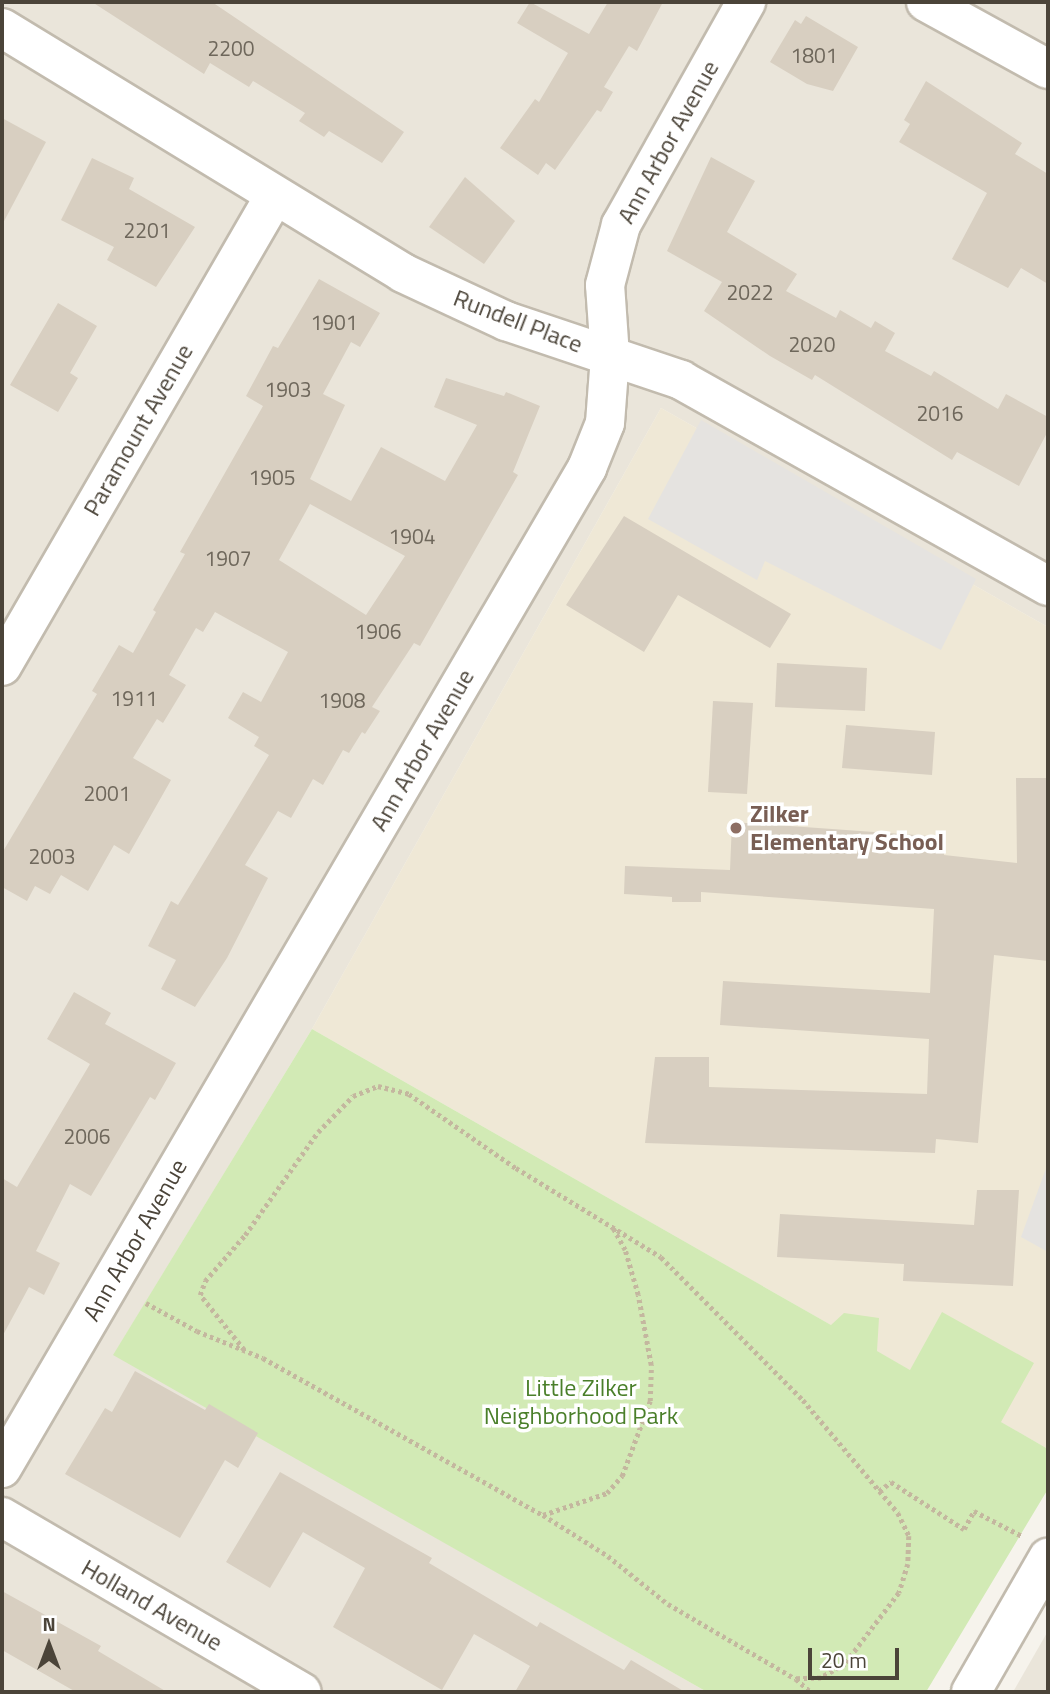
<!DOCTYPE html>
<html>
<head>
<meta charset="utf-8">
<style>
  body { margin:0 }
  #map { position:relative; width:1050px; height:1694px; overflow:hidden; background:#f6f3ec; font-family:"Titillium Web",sans-serif }
  div>[style] { position:absolute }
  [style*='--x'] { left:calc(var(--x)*1px); top:calc(var(--y)*1px); width:calc(var(--w)*1px); rotate:calc(var(--a)*1deg) }
  .residential>* { inset:0; background:#eae5da }
  .education>* { inset:0; background:#efe8d6 }
  .green>* { inset:0; background:#d2eab5 }
  .parking>* { inset:0; background:#e5e3e0 }
  .building>* { inset:0; background:#d8cfc1 }
  .path>* { height:4.5px; margin-top:-2.25px; transform-origin:0; background:repeating-linear-gradient(90deg,#c4b79f 0 3.5px,transparent 0 7px) }
  .roads { filter:drop-shadow(2px 0 #c2bbae) drop-shadow(-2px 0 #c2bbae) drop-shadow(0 2px #c2bbae) drop-shadow(0 -2px #c2bbae) }
  .minor>* { height:38px; margin:-19px; padding:0 19px; transform-origin:19px; border-radius:19px; background:#fff }
  .dots>* { width:19px; height:19px; translate:-50% -50%; box-sizing:border-box; border:4px solid #fff; border-radius:50% }
  span { translate:-50% -50%; white-space:nowrap; text-align:center; line-height:1.15; -webkit-text-stroke:7px #fff; paint-order:stroke }
  .number-label { font-size:21px; color:#6e675b }
  .number-label span { -webkit-text-stroke-width:0 }
  .street-label { font-size:24px; color:#4b4439 }
  .education-label { font-size:24px; color:#785e54; font-weight:700 }
  .left { translate:0 -50%; text-align:left }
  .park-label { font-size:24px; color:#4a7f2a }
  .frame { position:absolute; inset:0; border:4px solid #4b4439; pointer-events:none }
  .north { position:absolute; left:14px; top:1610px; width:70px; height:70px; -webkit-text-stroke:5px #fff; paint-order:stroke; rotate:0deg; font-size:19px; font-weight:700; line-height:28px; text-align:center; color:#4b4439 }
  .north::after { content:''; display:block; margin:auto; width:24px; height:32px; background:#4b4439; clip-path:polygon(50% 0,100% 100%,50% 72%,0 100%) }
  .scale { position:absolute; left:808px; top:1648px; width:91px; height:32px; box-sizing:border-box; border:4px solid #4b4439; border-top:0; padding-left:9px; font-size:21px; line-height:24px; white-space:nowrap; color:#4b4439; -webkit-text-stroke:5px #fff; paint-order:stroke }
</style>
</head>
<body>
<div id="map">
  <div class="residential">
    <div style="clip-path:polygon(2px 2px,1048px 2px,1048px 627px,661px 408px,312px 1029px,114px 1354px,707px 1692px,2px 1692px)"></div>
    <div style="clip-path:polygon(1048px 1631px,1048px 1692px,1013px 1692px)"></div>
  </div>
  <div class="education">
    <div style="clip-path:polygon(661px 408px,1048px 627px,1048px 1449px,312px 1029px)"></div>
  </div>
  <div class="green">
    <div style="clip-path:polygon(312px 1029px,831px 1325px,844px 1313px,879px 1318px,877px 1351px,910px 1370px,942px 1312px,1034px 1363px,1001px 1422px,1048px 1449px,1048px 1489px,926px 1692px,707px 1692px,113px 1355px)"></div>
  </div>
  <div class="parking">
    <div style="clip-path:polygon(701px 420px,976px 579px,941px 650px,765px 561px,757px 580px,648px 519px)"></div>
    <div style="clip-path:polygon(1048px 1163px,1048px 1252px,1021px 1237px)"></div>
  </div>
  <div class="building">
    <div style="clip-path:polygon(92px 2px,212px 2px,404px 132px,382px 163px,329px 131px,324px 137px,299px 121px,305px 113px,253px 81px,249px 87px,210px 63px,204px 74px)"></div>
    <div style="clip-path:polygon(530px 2px,589px 34px,608px 2px,663px 2px,637px 51px,629px 46px,604px 87px,613px 92px,601px 112px,597px 110px,555px 170px,546px 163px,538px 175px,500px 148px,535px 99px,539px 102px,568px 53px,517px 23px)"></div>
    <div style="clip-path:polygon(806px 16px,858px 47px,833px 91px,807px 84px,770px 62px,795px 20px,801px 24px)"></div>
    <div style="clip-path:polygon(926px 81px,1022px 143px,1015px 154px,1048px 174px,1048px 284px,1021px 268px,1008px 288px,952px 259px,987px 193px,899px 142px,910px 124px,904px 120px)"></div>
    <div style="clip-path:polygon(2px 118px,46px 142px,2px 225px)"></div>
    <div style="clip-path:polygon(711px 157px,755px 181px,727px 232px,797px 274px,786px 291px,836px 318px,840px 310px,871px 328px,875px 321px,895px 333px,885px 351px,931px 376px,934px 371px,998px 409px,1006px 394px,1048px 417px,1048px 431px,1019px 486px,957px 452px,952px 460px,815px 375px,812px 380px,770px 356px,704px 311px,722px 282px,667px 251px)"></div>
    <div style="clip-path:polygon(92px 158px,134px 178px,129px 189px,195px 227px,156px 287px,107px 260px,114px 247px,61px 220px)"></div>
    <div style="clip-path:polygon(465px 177px,515px 221px,484px 264px,429px 227px)"></div>
    <div style="clip-path:polygon(evenodd,319px 279px,380px 313px,360px 347px,351px 342px,323px 394px,345px 405px,310px 479px,351px 501px,381px 447px,445px 481px,477px 425px,434px 407px,446px 378px,504px 396px,506px 392px,540px 406px,513px 472px,518px 475px,420px 646px,414px 643px,372px 707px,380px 711px,365px 734px,362px 732px,349px 753px,343px 750px,323px 785px,313px 779px,291px 818px,278px 811px,245px 865px,268px 878px,227px 958px,195px 1007px,161px 989px,176px 960px,148px 946px,171px 901px,178px 905px,269px 755px,254px 746px,259px 737px,228px 718px,243px 692px,261px 702px,288px 652px,215px 612px,203px 632px,196px 628px,169px 675px,186px 685px,163px 723px,157px 719px,133px 758px,171px 780px,129px 854px,114px 845px,88px 891px,61px 875px,50px 894px,35px 886px,27px 901px,2px 887px,2px 853px,97px 694px,92px 691px,119px 645px,133px 653px,156px 612px,153px 610px,185px 554px,180px 552px,263px 406px,246px 396px,273px 346px,278px 348px,319px 279px,310px 504px,405px 556px,366px 615px,279px 560px,310px 504px)"></div>
    <div style="clip-path:polygon(58px 303px,97px 326px,70px 373px,78px 378px,58px 412px,10px 385px)"></div>
    <div style="clip-path:polygon(624px 516px,791px 614px,770px 648px,678px 595px,644px 652px,566px 605px)"></div>
    <div style="clip-path:polygon(777px 663px,867px 668px,865px 711px,775px 707px)"></div>
    <div style="clip-path:polygon(713px 701px,753px 703px,747px 794px,708px 792px)"></div>
    <div style="clip-path:polygon(846px 725px,935px 732px,932px 775px,842px 768px)"></div>
    <div style="clip-path:polygon(1016px 778px,1048px 778px,1048px 961px,994px 955px,978px 1143px,936px 1139px,935px 1153px,645px 1143px,655px 1057px,709px 1057px,709px 1087px,927px 1094px,929px 1039px,720px 1025px,723px 981px,930px 993px,934px 909px,701px 892px,701px 902px,672px 902px,672px 897px,624px 894px,625px 866px,730px 870px,732px 822px,944px 837px,944px 855px,1017px 863px)"></div>
    <div style="clip-path:polygon(74px 992px,111px 1013px,105px 1024px,176px 1063px,155px 1100px,150px 1097px,91px 1196px,70px 1184px,36px 1251px,60px 1263px,44px 1295px,29px 1287px,2px 1337px,2px 1178px,17px 1187px,90px 1064px,47px 1039px)"></div>
    <div style="clip-path:polygon(977px 1190px,1019px 1190px,1013px 1286px,903px 1281px,904px 1264px,777px 1257px,780px 1214px,974px 1225px)"></div>
    <div style="clip-path:polygon(135px 1371px,205px 1410px,209px 1404px,258px 1433px,238px 1468px,225px 1460px,180px 1538px,65px 1474px,105px 1408px,112px 1412px)"></div>
    <div style="clip-path:polygon(280px 1472px,432px 1558px,429px 1563px,537px 1627px,540px 1622px,624px 1670px,631px 1660px,685px 1692px,515px 1692px,530px 1666px,474px 1634px,442px 1690px,333px 1627px,365px 1568px,303px 1532px,270px 1588px,226px 1562px)"></div>
    <div style="clip-path:polygon(2px 1591px,101px 1646px,98px 1651px,167px 1692px,76px 1692px,2px 1650px)"></div>
  </div>
  <div class="path">
    <div style="--x:146;--y:1303;--w:58;--a:28.8"></div>
    <div style="--x:197;--y:1331;--w:71;--a:22.2"></div>
    <div style="--x:263;--y:1358;--w:321;--a:29.3"></div>
    <div style="--x:543;--y:1515;--w:77;--a:32.2"></div>
    <div style="--x:608;--y:1556;--w:77;--a:38.7"></div>
    <div style="--x:668;--y:1604;--w:148;--a:30.4"></div>
    <div style="--x:796;--y:1679;--w:20;--a:41"></div>
    <div style="--x:244;--y:1350;--w:70;--a:-128.7"></div>
    <div style="--x:200;--y:1295;--w:15;--a:-70"></div>
    <div style="--x:205;--y:1281;--w:61;--a:-49"></div>
    <div style="--x:245;--y:1235;--w:126;--a:-54.7"></div>
    <div style="--x:318;--y:1132;--w:50;--a:-45.8"></div>
    <div style="--x:353;--y:1096;--w:27;--a:-22"></div>
    <div style="--x:378;--y:1086;--w:32;--a:14"></div>
    <div style="--x:409;--y:1094;--w:130;--a:34.7"></div>
    <div style="--x:516;--y:1168;--w:170;--a:31.5"></div>
    <div style="--x:661;--y:1257;--w:202;--a:45.2"></div>
    <div style="--x:803;--y:1400;--w:148;--a:49.9"></div>
    <div style="--x:898;--y:1513;--w:25;--a:64"></div>
    <div style="--x:909;--y:1536;--w:28;--a:92"></div>
    <div style="--x:908;--y:1564;--w:30;--a:107"></div>
    <div style="--x:899;--y:1593;--w:89;--a:127.3"></div>
    <div style="--x:845;--y:1664;--w:28;--a:150"></div>
    <div style="--x:821;--y:1678;--w:25;--a:178"></div>
    <div style="--x:879;--y:1491;--w:15;--a:-37"></div>
    <div style="--x:891;--y:1482;--w:87;--a:32.8"></div>
    <div style="--x:964;--y:1529;--w:21;--a:-61"></div>
    <div style="--x:974;--y:1511;--w:54;--a:27.5"></div>
    <div style="--x:543;--y:1515;--w:68;--a:-19"></div>
    <div style="--x:607;--y:1493;--w:23;--a:-49"></div>
    <div style="--x:622;--y:1476;--w:80;--a:-69.5"></div>
    <div style="--x:650;--y:1401;--w:36;--a:-88"></div>
    <div style="--x:651;--y:1365;--w:71;--a:-100.5"></div>
    <div style="--x:638;--y:1295;--w:47;--a:-106.1"></div>
    <div style="--x:625;--y:1250;--w:26;--a:-119"></div>
  </div>
  <div class="roads">
    <div class="minor">
      <div style="--x:926;--y:2;--w:139;--a:28.8"></div>
      <div style="--x:2;--y:28;--w:470;--a:31.4"></div>
      <div style="--x:403;--y:273;--w:114;--a:25"></div>
      <div style="--x:506;--y:321;--w:185;--a:18.6"></div>
      <div style="--x:681;--y:380;--w:421;--a:29.3"></div>
      <div style="--x:2;--y:666;--w:544;--a:-59.9"></div>
      <div style="--x:2;--y:1468;--w:1159;--a:-59.67"></div>
      <div style="--x:587;--y:468;--w:48;--a:-68.2"></div>
      <div style="--x:605;--y:423;--w:67;--a:-85.7"></div>
      <div style="--x:610;--y:356;--w:71;--a:-94"></div>
      <div style="--x:605;--y:285;--w:62;--a:-75.1"></div>
      <div style="--x:621;--y:225;--w:256;--a:-60.7"></div>
      <div style="--x:2;--y:1517;--w:347;--a:30.3"></div>
      <div style="--x:971;--y:1692;--w:155;--a:-60.1"></div>
    </div>
  </div>
  <div class="dots">
    <div style="left:736px;top:828px;background:#8d6e63"></div>
  </div>
  <div class="number-label">
    <span style="left:231px;top:48px">2200</span>
    <span style="left:814px;top:55px">1801</span>
    <span style="left:147px;top:230px">2201</span>
    <span style="left:750px;top:292px">2022</span>
    <span style="left:334px;top:322px">1901</span>
    <span style="left:812px;top:344px">2020</span>
    <span style="left:288px;top:389px">1903</span>
    <span style="left:940px;top:413px">2016</span>
    <span style="left:272px;top:477px">1905</span>
    <span style="left:412px;top:536px">1904</span>
    <span style="left:228px;top:558px">1907</span>
    <span style="left:378px;top:631px">1906</span>
    <span style="left:134px;top:698px">1911</span>
    <span style="left:342px;top:700px">1908</span>
    <span style="left:107px;top:793px">2001</span>
    <span style="left:52px;top:856px">2003</span>
    <span style="left:87px;top:1136px">2006</span>
  </div>
  <div class="street-label">
    <span style="left:668px;top:142px;rotate:-61deg">Ann Arbor Avenue</span>
    <span style="left:518px;top:321px;rotate:21deg">Rundell Place</span>
    <span style="left:138px;top:430px;rotate:-60deg">Paramount Avenue</span>
    <span style="left:422px;top:750px;rotate:-60deg">Ann Arbor Avenue</span>
    <span style="left:135px;top:1240px;rotate:-60deg">Ann Arbor Avenue</span>
    <span style="left:152px;top:1605px;rotate:30deg">Holland Avenue</span>
  </div>
  <div class="education-label">
    <span class="left" style="left:750px;top:828px">Zilker<br>Elementary School</span>
  </div>
  <div class="park-label">
    <span style="left:581px;top:1402px">Little Zilker<br>Neighborhood Park</span>
  </div>
  <div class="frame"></div>
  <div class="north">N</div>
  <div class="scale">20 m</div>
</div>
</body>
</html>
